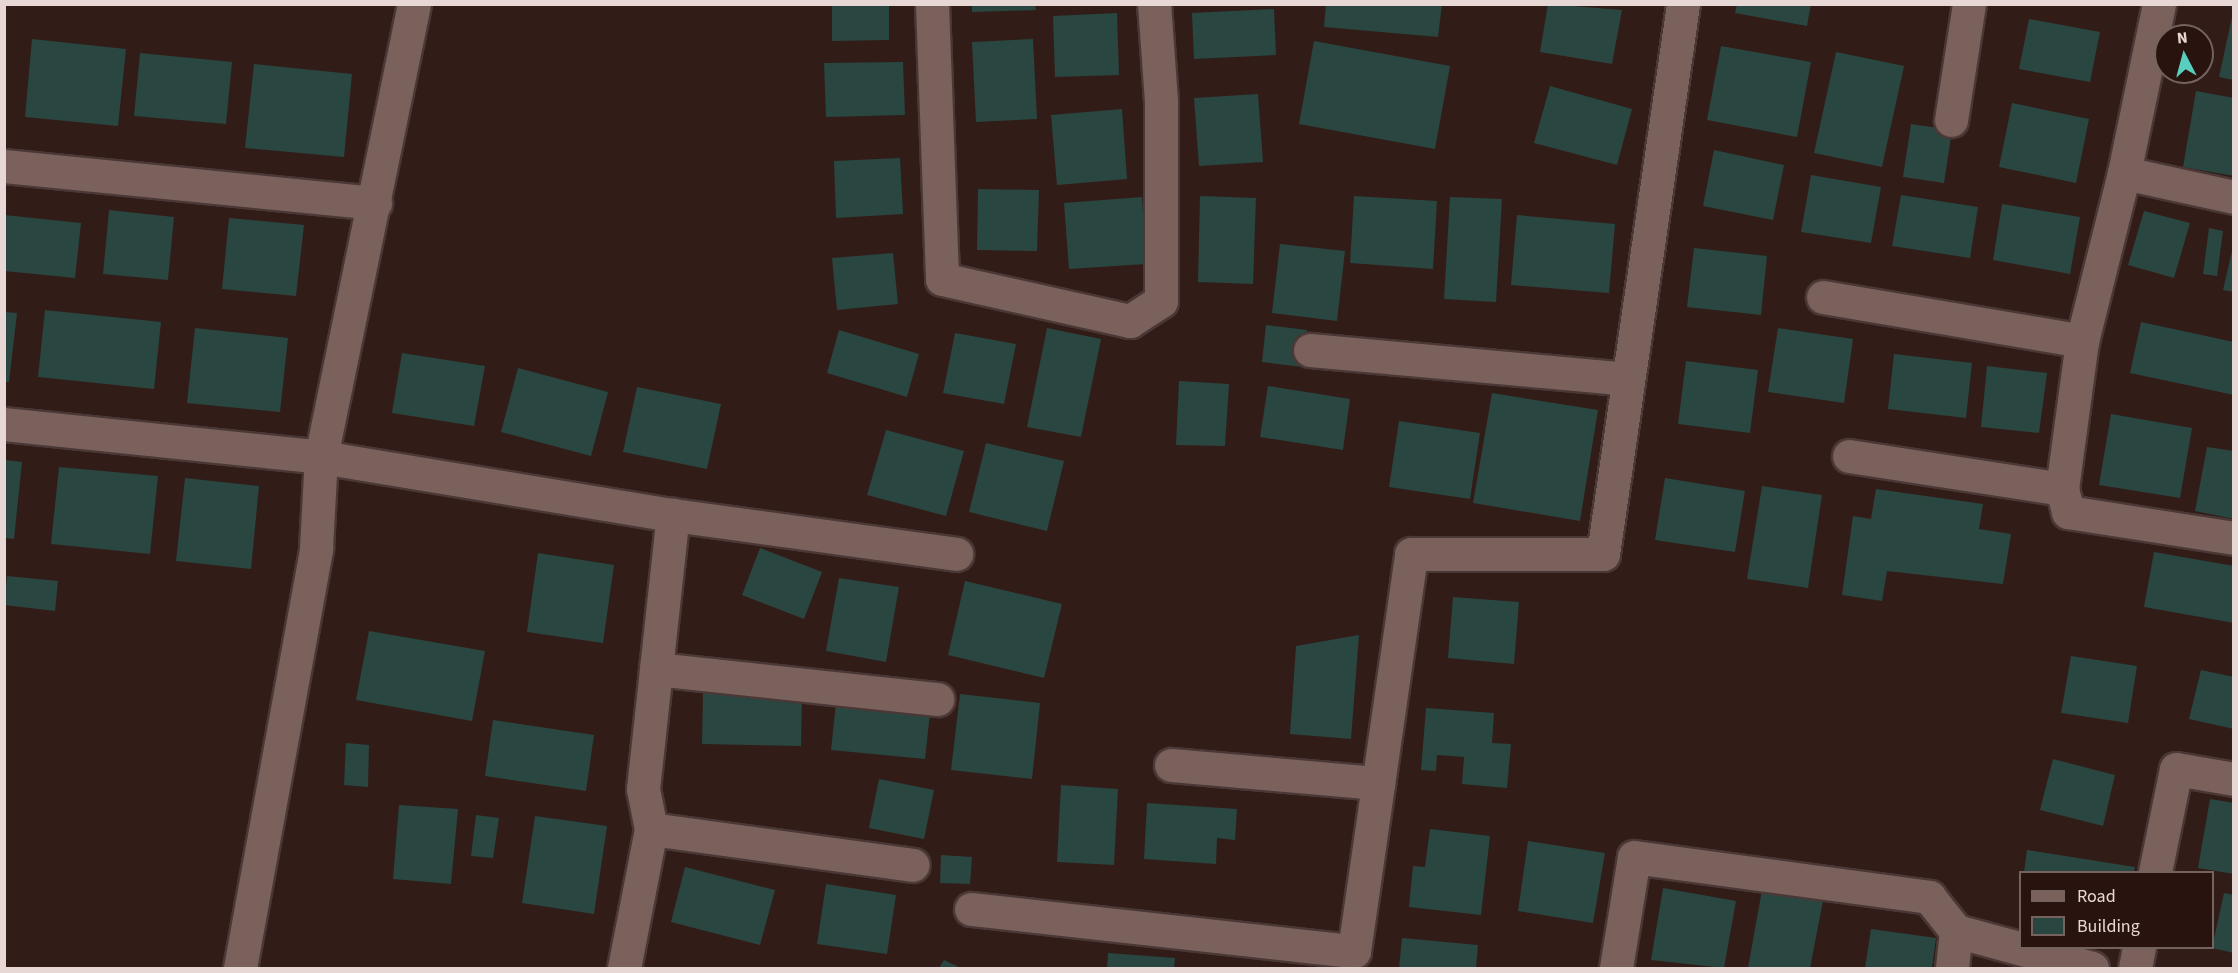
<!DOCTYPE html>
<html>
<head>
<meta charset="utf-8">
<style>
  body { margin:0 }
  #map { position:relative; width:2238px; height:973px; overflow:hidden; background:#321c18; font-family:"Source Sans 3",sans-serif }
  div>[style] { position:absolute }
  [style*='--x'] { left:calc(var(--x)*1px); top:calc(var(--y)*1px); width:calc(var(--w)*1px); rotate:calc(var(--a)*1deg) }
  .building>* { inset:0; background:#294641 }
  .roads { filter:drop-shadow(2px 0 #4a3836) drop-shadow(-2px 0 #4a3836) drop-shadow(0 2px #4a3836) drop-shadow(0 -2px #4a3836) }
  .street>* { height:33px; margin:-16.5px; padding:0 16.5px; transform-origin:16.5px; border-radius:16.5px; background:#7b615c }
  span { translate:-50% -50%; white-space:nowrap; text-align:center; line-height:1.15; -webkit-text-stroke:4.5px #28130f; paint-order:stroke }
  .frame { position:absolute; inset:0; border:6px solid #e7d8d5; pointer-events:none }
  .legend { position:absolute; left:2019px; top:871px; width:195px; height:78px; box-sizing:border-box; background:#28130f; border:2px solid #74625e; margin:0; padding:8px 10px; list-style:none; font-size:18px; color:#e7d8d5 }
  .legend li { display:flex; align-items:center; gap:12px; height:30px }
  .legend b { width:30px; border:2px solid #74625e }
  .north { position:absolute; left:2154px; top:24px; width:60px; height:60px; box-sizing:border-box; background:#28130f; border:2px solid #74625e; border-radius:50%; rotate:354deg; font-size:16px; font-weight:700; line-height:24px; text-align:center; color:#e7d8d5 }
  .north::after { content:''; display:block; margin:auto; width:21px; height:27px; background:#59cebe; clip-path:polygon(50% 0,100% 100%,50% 72%,0 100%) }
</style>
</head>
<body>
<div id="map">
  <div class="building">
    <div style="clip-path:polygon(832px 4px,889px 4px,889px 40px,832px 41px)"></div>
    <div style="clip-path:polygon(972px 4px,1035px 4px,1036px 10px,972px 12px)"></div>
    <div style="clip-path:polygon(1326px 4px,1442px 4px,1438px 37px,1324px 27px)"></div>
    <div style="clip-path:polygon(1548px 4px,1622px 10px,1612px 64px,1540px 52px)"></div>
    <div style="clip-path:polygon(1737px 4px,1811px 4px,1807px 26px,1735px 13px)"></div>
    <div style="clip-path:polygon(2234px 8px,2234px 80px,2219px 77px)"></div>
    <div style="clip-path:polygon(1274px 9px,1276px 55px,1194px 59px,1192px 13px)"></div>
    <div style="clip-path:polygon(1117px 13px,1119px 75px,1055px 77px,1053px 16px)"></div>
    <div style="clip-path:polygon(2029px 19px,2100px 32px,2090px 82px,2019px 69px)"></div>
    <div style="clip-path:polygon(32px 39px,126px 49px,118px 126px,25px 117px)"></div>
    <div style="clip-path:polygon(1033px 39px,1037px 119px,976px 122px,972px 42px)"></div>
    <div style="clip-path:polygon(1314px 41px,1450px 66px,1435px 149px,1299px 124px)"></div>
    <div style="clip-path:polygon(1721px 46px,1811px 62px,1797px 137px,1707px 120px)"></div>
    <div style="clip-path:polygon(1836px 52px,1904px 66px,1882px 167px,1814px 153px)"></div>
    <div style="clip-path:polygon(140px 53px,232px 62px,226px 124px,134px 116px)"></div>
    <div style="clip-path:polygon(903px 62px,905px 115px,826px 117px,824px 63px)"></div>
    <div style="clip-path:polygon(254px 64px,352px 74px,344px 157px,245px 148px)"></div>
    <div style="clip-path:polygon(1550px 86px,1632px 109px,1617px 165px,1534px 143px)"></div>
    <div style="clip-path:polygon(2196px 91px,2234px 98px,2234px 176px,2183px 167px)"></div>
    <div style="clip-path:polygon(1258px 94px,1263px 162px,1199px 166px,1194px 98px)"></div>
    <div style="clip-path:polygon(2012px 103px,2089px 119px,2076px 183px,1999px 167px)"></div>
    <div style="clip-path:polygon(1122px 109px,1127px 179px,1057px 185px,1051px 115px)"></div>
    <div style="clip-path:polygon(1911px 124px,1952px 130px,1944px 183px,1903px 177px)"></div>
    <div style="clip-path:polygon(1714px 150px,1784px 165px,1773px 220px,1703px 206px)"></div>
    <div style="clip-path:polygon(900px 158px,903px 214px,836px 218px,834px 161px)"></div>
    <div style="clip-path:polygon(1811px 175px,1881px 187px,1871px 243px,1801px 232px)"></div>
    <div style="clip-path:polygon(978px 189px,1039px 190px,1037px 251px,977px 250px)"></div>
    <div style="clip-path:polygon(1901px 195px,1978px 207px,1970px 258px,1892px 246px)"></div>
    <div style="clip-path:polygon(1200px 196px,1256px 198px,1253px 284px,1198px 282px)"></div>
    <div style="clip-path:polygon(1354px 196px,1437px 201px,1433px 269px,1350px 263px)"></div>
    <div style="clip-path:polygon(1142px 197px,1146px 264px,1069px 269px,1064px 203px)"></div>
    <div style="clip-path:polygon(1450px 197px,1502px 199px,1496px 302px,1444px 299px)"></div>
    <div style="clip-path:polygon(2002px 204px,2080px 217px,2070px 274px,1993px 260px)"></div>
    <div style="clip-path:polygon(109px 210px,174px 217px,168px 280px,103px 274px)"></div>
    <div style="clip-path:polygon(2144px 211px,2190px 223px,2174px 278px,2128px 265px)"></div>
    <div style="clip-path:polygon(4px 215px,81px 223px,75px 278px,4px 271px)"></div>
    <div style="clip-path:polygon(1517px 215px,1615px 224px,1609px 293px,1511px 285px)"></div>
    <div style="clip-path:polygon(229px 218px,304px 225px,296px 296px,222px 289px)"></div>
    <div style="clip-path:polygon(2209px 228px,2223px 231px,2217px 276px,2203px 274px)"></div>
    <div style="clip-path:polygon(2234px 242px,2234px 292px,2223px 290px)"></div>
    <div style="clip-path:polygon(1280px 244px,1345px 251px,1337px 321px,1272px 313px)"></div>
    <div style="clip-path:polygon(1694px 248px,1767px 256px,1761px 315px,1687px 307px)"></div>
    <div style="clip-path:polygon(893px 253px,898px 304px,837px 310px,832px 258px)"></div>
    <div style="clip-path:polygon(45px 310px,161px 322px,154px 389px,38px 377px)"></div>
    <div style="clip-path:polygon(4px 312px,17px 313px,9px 382px,4px 382px)"></div>
    <div style="clip-path:polygon(2141px 322px,2234px 342px,2234px 395px,2130px 373px)"></div>
    <div style="clip-path:polygon(1266px 325px,1307px 330px,1302px 367px,1262px 362px)"></div>
    <div style="clip-path:polygon(195px 328px,288px 338px,280px 412px,187px 403px)"></div>
    <div style="clip-path:polygon(1047px 328px,1101px 339px,1081px 437px,1027px 427px)"></div>
    <div style="clip-path:polygon(1778px 328px,1853px 339px,1844px 403px,1768px 392px)"></div>
    <div style="clip-path:polygon(839px 330px,919px 354px,907px 397px,827px 373px)"></div>
    <div style="clip-path:polygon(955px 333px,1016px 344px,1004px 404px,943px 393px)"></div>
    <div style="clip-path:polygon(402px 353px,485px 366px,474px 426px,392px 413px)"></div>
    <div style="clip-path:polygon(1894px 354px,1972px 363px,1966px 418px,1888px 409px)"></div>
    <div style="clip-path:polygon(1686px 361px,1758px 370px,1750px 433px,1678px 424px)"></div>
    <div style="clip-path:polygon(1987px 366px,2047px 373px,2039px 433px,1981px 427px)"></div>
    <div style="clip-path:polygon(518px 368px,608px 392px,591px 456px,501px 432px)"></div>
    <div style="clip-path:polygon(1179px 381px,1229px 384px,1225px 446px,1176px 445px)"></div>
    <div style="clip-path:polygon(1268px 386px,1350px 399px,1343px 450px,1260px 437px)"></div>
    <div style="clip-path:polygon(637px 387px,721px 404px,707px 469px,623px 452px)"></div>
    <div style="clip-path:polygon(1492px 393px,1598px 410px,1580px 521px,1473px 503px)"></div>
    <div style="clip-path:polygon(2111px 414px,2192px 428px,2180px 498px,2099px 485px)"></div>
    <div style="clip-path:polygon(1399px 421px,1480px 433px,1470px 499px,1389px 487px)"></div>
    <div style="clip-path:polygon(886px 430px,964px 451px,946px 516px,867px 495px)"></div>
    <div style="clip-path:polygon(986px 443px,1064px 461px,1047px 531px,969px 512px)"></div>
    <div style="clip-path:polygon(2207px 447px,2234px 451px,2234px 519px,2195px 511px)"></div>
    <div style="clip-path:polygon(5px 460px,22px 462px,14px 539px,5px 538px)"></div>
    <div style="clip-path:polygon(59px 467px,158px 476px,150px 554px,51px 544px)"></div>
    <div style="clip-path:polygon(185px 478px,259px 486px,251px 569px,176px 561px)"></div>
    <div style="clip-path:polygon(1665px 478px,1745px 491px,1735px 552px,1655px 540px)"></div>
    <div style="clip-path:polygon(1762px 486px,1822px 495px,1808px 588px,1747px 579px)"></div>
    <div style="clip-path:polygon(1876px 489px,1983px 504px,1979px 529px,2011px 534px,2003px 584px,1887px 571px,1882px 601px,1842px 595px,1853px 516px,1871px 519px)"></div>
    <div style="clip-path:polygon(760px 548px,822px 572px,804px 619px,742px 595px)"></div>
    <div style="clip-path:polygon(2154px 552px,2234px 566px,2234px 623px,2144px 607px)"></div>
    <div style="clip-path:polygon(538px 553px,614px 565px,603px 643px,527px 632px)"></div>
    <div style="clip-path:polygon(7px 576px,58px 581px,55px 611px,4px 605px)"></div>
    <div style="clip-path:polygon(839px 578px,899px 587px,886px 662px,826px 651px)"></div>
    <div style="clip-path:polygon(965px 581px,1062px 604px,1044px 678px,948px 655px)"></div>
    <div style="clip-path:polygon(1453px 597px,1519px 602px,1514px 664px,1448px 658px)"></div>
    <div style="clip-path:polygon(369px 631px,485px 651px,472px 721px,356px 700px)"></div>
    <div style="clip-path:polygon(1359px 635px,1351px 739px,1290px 734px,1296px 646px)"></div>
    <div style="clip-path:polygon(2071px 656px,2137px 666px,2128px 723px,2061px 713px)"></div>
    <div style="clip-path:polygon(2201px 670px,2234px 677px,2234px 729px,2189px 719px)"></div>
    <div style="clip-path:polygon(703px 693px,802px 695px,801px 746px,702px 744px)"></div>
    <div style="clip-path:polygon(960px 694px,1040px 703px,1032px 779px,951px 770px)"></div>
    <div style="clip-path:polygon(836px 703px,930px 713px,925px 759px,831px 750px)"></div>
    <div style="clip-path:polygon(1426px 708px,1494px 713px,1492px 743px,1511px 744px,1507px 788px,1462px 784px,1464px 757px,1437px 755px,1436px 771px,1421px 770px)"></div>
    <div style="clip-path:polygon(493px 720px,594px 735px,586px 791px,485px 776px)"></div>
    <div style="clip-path:polygon(346px 743px,369px 745px,368px 787px,344px 785px)"></div>
    <div style="clip-path:polygon(2053px 759px,2115px 775px,2103px 826px,2040px 810px)"></div>
    <div style="clip-path:polygon(879px 779px,934px 790px,924px 839px,869px 828px)"></div>
    <div style="clip-path:polygon(1061px 785px,1118px 789px,1114px 865px,1057px 862px)"></div>
    <div style="clip-path:polygon(2210px 799px,2234px 803px,2234px 874px,2198px 868px)"></div>
    <div style="clip-path:polygon(1147px 803px,1237px 809px,1235px 840px,1217px 838px,1216px 864px,1144px 859px)"></div>
    <div style="clip-path:polygon(399px 805px,458px 809px,451px 884px,393px 879px)"></div>
    <div style="clip-path:polygon(476px 815px,499px 818px,493px 858px,471px 856px)"></div>
    <div style="clip-path:polygon(535px 816px,607px 826px,594px 914px,522px 903px)"></div>
    <div style="clip-path:polygon(1430px 829px,1490px 836px,1481px 915px,1409px 907px,1413px 866px,1425px 867px)"></div>
    <div style="clip-path:polygon(1528px 841px,1605px 853px,1593px 923px,1518px 911px)"></div>
    <div style="clip-path:polygon(2027px 850px,2135px 867px,2134px 872px,2024px 872px)"></div>
    <div style="clip-path:polygon(941px 855px,972px 857px,970px 884px,940px 883px)"></div>
    <div style="clip-path:polygon(685px 867px,775px 890px,760px 945px,671px 922px)"></div>
    <div style="clip-path:polygon(826px 884px,896px 895px,887px 954px,817px 944px)"></div>
    <div style="clip-path:polygon(1663px 888px,1736px 901px,1724px 968px,1651px 960px)"></div>
    <div style="clip-path:polygon(1762px 890px,1823px 901px,1810px 968px,1748px 968px)"></div>
    <div style="clip-path:polygon(2224px 893px,2234px 895px,2234px 953px,2212px 948px)"></div>
    <div style="clip-path:polygon(1871px 929px,1936px 938px,1932px 968px,1865px 968px)"></div>
    <div style="clip-path:polygon(1402px 938px,1478px 945px,1476px 968px,1399px 968px)"></div>
    <div style="clip-path:polygon(1108px 953px,1175px 958px,1174px 968px,1107px 968px)"></div>
    <div style="clip-path:polygon(944px 960px,961px 968px,939px 968px)"></div>
  </div>
  <div class="roads">
    <div class="street">
      <div style="--x:932;--y:4;--w:275;--a:87.9"></div>
      <div style="--x:942;--y:279;--w:193;--a:12.6"></div>
      <div style="--x:1130;--y:321;--w:37;--a:-33"></div>
      <div style="--x:1161;--y:301;--w:200;--a:-90"></div>
      <div style="--x:1161;--y:101;--w:97;--a:-94.1"></div>
      <div style="--x:2159;--y:4;--w:173;--a:101.7"></div>
      <div style="--x:2124;--y:173;--w:173;--a:104"></div>
      <div style="--x:2082;--y:341;--w:149;--a:97.7"></div>
      <div style="--x:2062;--y:489;--w:24;--a:75"></div>
      <div style="--x:2068;--y:512;--w:168;--a:8.9"></div>
      <div style="--x:1951;--y:120;--w:117;--a:-81.2"></div>
      <div style="--x:4;--y:166;--w:373;--a:5.7"></div>
      <div style="--x:2124;--y:173;--w:113;--a:12.3"></div>
      <div style="--x:1823;--y:297;--w:263;--a:9.6"></div>
      <div style="--x:1310;--y:350;--w:319;--a:5.2"></div>
      <div style="--x:4;--y:424;--w:319;--a:5.9"></div>
      <div style="--x:321;--y:457;--w:357;--a:9.4"></div>
      <div style="--x:673;--y:515;--w:286;--a:7.8"></div>
      <div style="--x:1849;--y:456;--w:216;--a:8.8"></div>
      <div style="--x:656;--y:669;--w:283;--a:6.1"></div>
      <div style="--x:1171;--y:765;--w:208;--a:5"></div>
      <div style="--x:651;--y:829;--w:264;--a:7.8"></div>
      <div style="--x:2155;--y:872;--w:105;--a:-78.5"></div>
      <div style="--x:2176;--y:769;--w:59;--a:9.8"></div>
      <div style="--x:971;--y:909;--w:385;--a:6.3"></div>
      <div style="--x:1354;--y:951;--w:401;--a:-81.8"></div>
      <div style="--x:1411;--y:554;--w:192;--a:0"></div>
      <div style="--x:1603;--y:554;--w:556;--a:-81.72"></div>
      <div style="--x:240;--y:968;--w:427;--a:-79.7"></div>
      <div style="--x:316;--y:548;--w:91;--a:-86.9"></div>
      <div style="--x:321;--y:457;--w:462;--a:-78.4"></div>
      <div style="--x:624;--y:968;--w:142;--a:-79"></div>
      <div style="--x:651;--y:829;--w:41;--a:-101.3"></div>
      <div style="--x:643;--y:789;--w:276;--a:-83.8"></div>
      <div style="--x:1616;--y:968;--w:112;--a:-80.8"></div>
      <div style="--x:1634;--y:857;--w:298;--a:7.7"></div>
      <div style="--x:1929;--y:897;--w:43;--a:51.5"></div>
      <div style="--x:1952;--y:968;--w:37;--a:-84"></div>
      <div style="--x:1956;--y:931;--w:141;--a:15.2"></div>
      <div style="--x:2135;--y:968;--w:20;--a:-79"></div>
    </div>
  </div>
  <div class="frame"></div>
  <ul class="legend">
  <li><b style="height:8px;background:#7b615c"></b>Road</li>
  <li><b style="height:16px;background:#294641"></b>Building</li>
  </ul>
  <div class="north">N</div>
</div>
</body>
</html>
